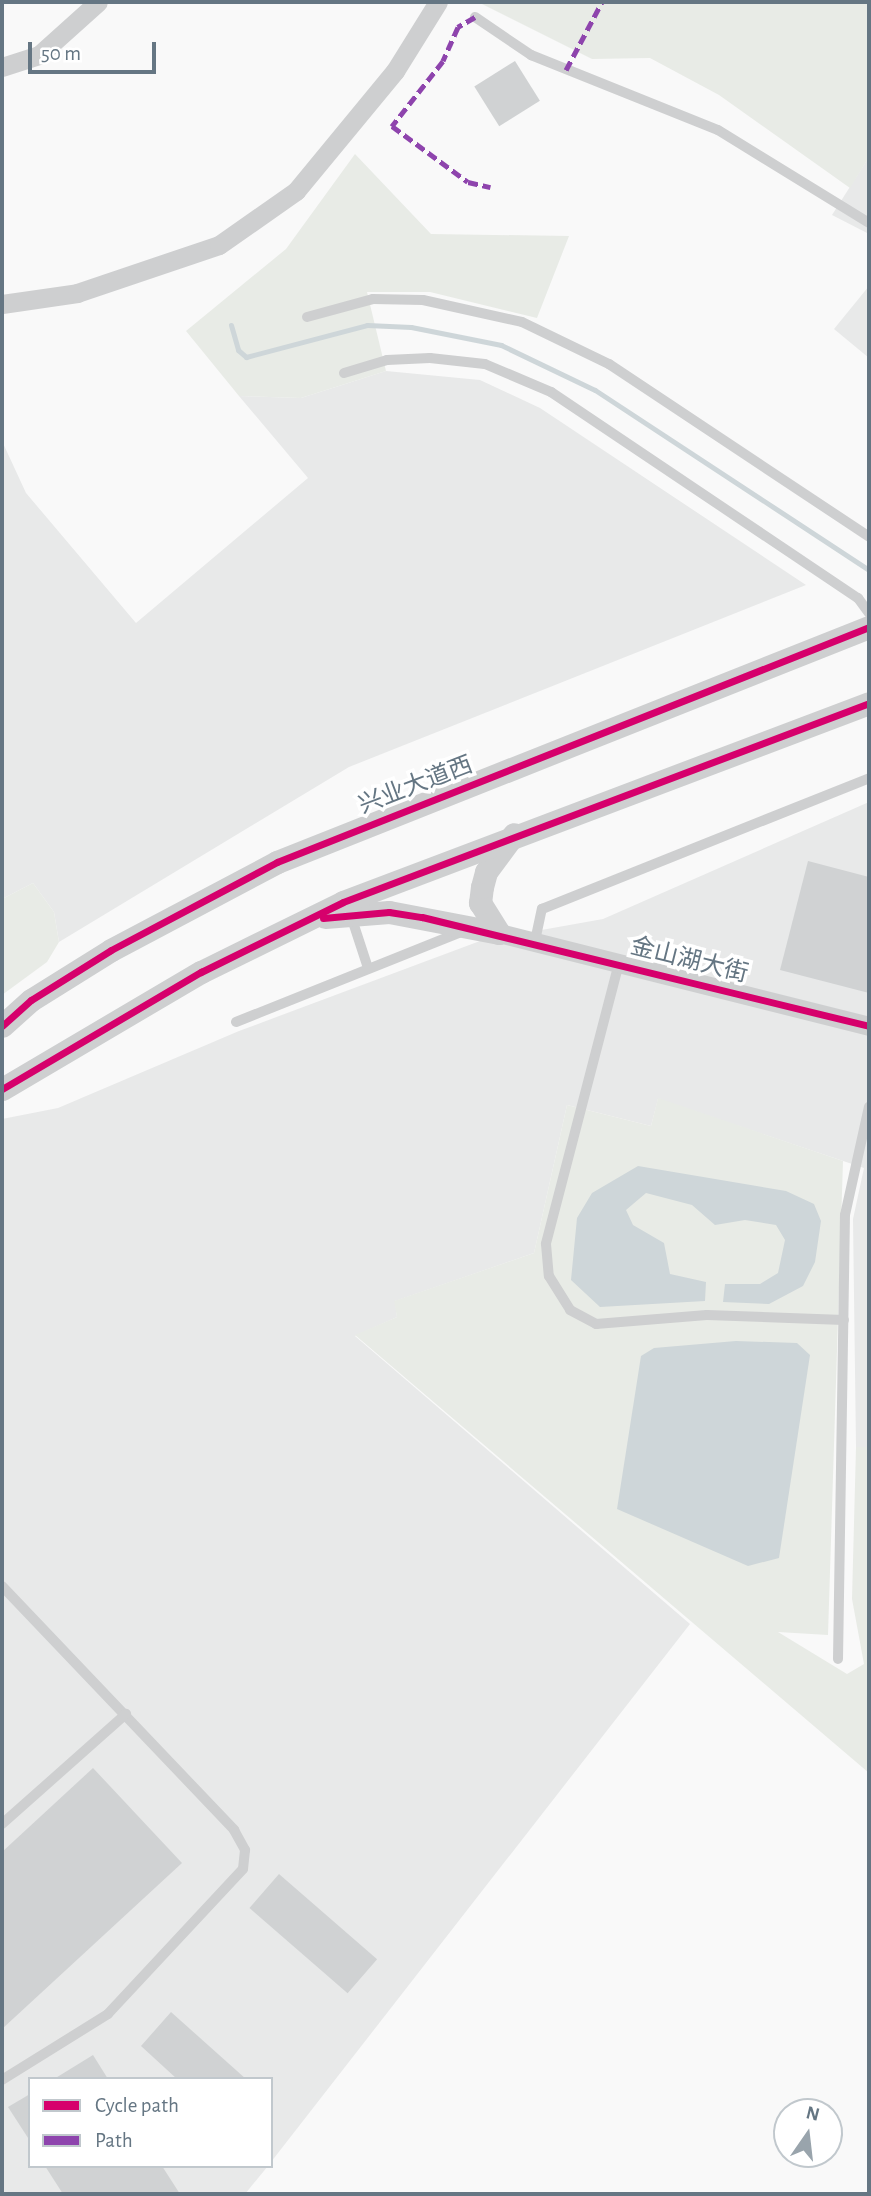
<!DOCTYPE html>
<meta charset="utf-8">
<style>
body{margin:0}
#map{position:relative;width:871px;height:2196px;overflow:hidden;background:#f9f9f9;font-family:"Alegreya Sans","Noto Sans SC",sans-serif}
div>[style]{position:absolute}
.built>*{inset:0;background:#e8e9e9}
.green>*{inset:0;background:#e8ebe6}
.water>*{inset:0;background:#ced6d9}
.stream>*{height:5px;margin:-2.5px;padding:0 2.5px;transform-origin:2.5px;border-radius:2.5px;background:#ced6d9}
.building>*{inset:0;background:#d0d2d3;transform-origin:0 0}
.service>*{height:10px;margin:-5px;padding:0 5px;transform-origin:5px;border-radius:5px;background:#cecfd0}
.minor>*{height:19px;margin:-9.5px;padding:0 9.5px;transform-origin:9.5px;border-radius:9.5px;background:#cecfd0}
.tertiary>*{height:23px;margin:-11.5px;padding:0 11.5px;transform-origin:11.5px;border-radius:11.5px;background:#cecfd0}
.quiet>*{height:5px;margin-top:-2.5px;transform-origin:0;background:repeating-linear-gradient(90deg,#8e44ad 0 10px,transparent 0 15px)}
.cycleway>*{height:7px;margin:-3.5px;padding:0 3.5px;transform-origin:3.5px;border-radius:3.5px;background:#d6006c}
span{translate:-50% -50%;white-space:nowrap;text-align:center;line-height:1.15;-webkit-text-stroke:7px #fff;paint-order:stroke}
.street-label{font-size:24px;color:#657683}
.frame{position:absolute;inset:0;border:4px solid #657683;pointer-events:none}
.legend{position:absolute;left:28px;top:2077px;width:245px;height:91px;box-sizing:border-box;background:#fff;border:2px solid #c1c8cd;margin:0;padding:9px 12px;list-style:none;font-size:21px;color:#657683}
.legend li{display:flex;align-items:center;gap:14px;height:35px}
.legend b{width:35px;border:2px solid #c1c8cd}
.north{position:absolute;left:773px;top:2098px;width:70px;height:70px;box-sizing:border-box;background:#fff;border:2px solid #c1c8cd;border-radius:50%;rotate:14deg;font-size:19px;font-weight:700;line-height:28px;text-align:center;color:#657683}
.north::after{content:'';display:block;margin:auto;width:24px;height:32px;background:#99a4ac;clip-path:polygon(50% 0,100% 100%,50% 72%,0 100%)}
.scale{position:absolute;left:28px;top:42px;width:128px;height:32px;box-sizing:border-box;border:4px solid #657683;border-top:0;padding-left:9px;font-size:21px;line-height:24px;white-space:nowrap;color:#657683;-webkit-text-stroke:5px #fff;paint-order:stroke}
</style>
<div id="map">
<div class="built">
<div style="clip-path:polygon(869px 157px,869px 234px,832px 215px)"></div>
<div style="clip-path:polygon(869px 286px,869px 358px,834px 329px)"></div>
<div style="clip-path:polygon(386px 371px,480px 380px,540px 408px,806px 585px,349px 767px,59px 942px,54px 912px,33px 883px,2px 899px,2px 441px,26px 493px,136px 623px,308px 478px,239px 396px,301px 398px)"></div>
<div style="clip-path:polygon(869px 802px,869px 1447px,856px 1447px,853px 1219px,864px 1168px,658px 1099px,651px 1126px,567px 1105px,534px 1253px,395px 1301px,397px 1317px,355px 1336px,690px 1624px,271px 2162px,271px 2079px,30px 2079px,30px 2166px,268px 2166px,245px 2194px,2px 2194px,2px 1119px,58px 1108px,239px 1031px,480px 941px,603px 919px)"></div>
</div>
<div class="green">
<div style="clip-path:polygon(478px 2px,869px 2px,869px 157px,850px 188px,719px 95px,650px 58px,592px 59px)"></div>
<div style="clip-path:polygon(355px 154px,431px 234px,569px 236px,537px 318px,430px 292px,367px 292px,386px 371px,301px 398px,239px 396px,186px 331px,286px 249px)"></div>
<div style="clip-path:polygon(33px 883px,54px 912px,59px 942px,47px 962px,2px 995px,2px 899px)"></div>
<div style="clip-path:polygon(658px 1098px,843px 1161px,828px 1635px,778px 1632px,847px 1674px,864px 1664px,852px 1599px,856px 1447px,869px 1447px,869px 1773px,355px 1335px,397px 1317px,394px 1301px,534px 1253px,567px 1105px,651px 1126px)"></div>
</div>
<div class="water">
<div style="clip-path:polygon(638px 1166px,786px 1191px,814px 1204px,821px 1221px,815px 1262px,803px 1286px,769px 1304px,723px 1302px,725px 1284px,760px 1284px,778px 1273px,785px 1240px,776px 1225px,745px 1220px,715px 1225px,692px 1205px,646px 1193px,626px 1210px,633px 1225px,664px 1243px,670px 1274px,706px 1282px,705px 1301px,600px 1307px,571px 1280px,577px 1218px,592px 1193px)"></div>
<div style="clip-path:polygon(736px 1341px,797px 1343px,810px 1355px,779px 1558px,748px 1566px,617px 1509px,641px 1356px,654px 1348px)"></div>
</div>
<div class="stream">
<div style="left:231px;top:325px;width:26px;rotate:74deg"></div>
<div style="left:238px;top:350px;width:11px;rotate:41deg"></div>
<div style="left:246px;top:357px;width:125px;rotate:-14.8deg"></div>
<div style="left:367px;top:325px;width:44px;rotate:2.6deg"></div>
<div style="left:411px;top:327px;width:92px;rotate:11.3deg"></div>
<div style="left:501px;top:345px;width:104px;rotate:25.6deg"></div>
<div style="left:595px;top:390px;width:328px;rotate:33.3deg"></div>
</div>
<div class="building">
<div style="left:515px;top:61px;width:47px;height:48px;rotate:58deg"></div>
<div style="clip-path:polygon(808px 861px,869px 877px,869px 993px,780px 970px)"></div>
<div style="clip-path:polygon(93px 1768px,182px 1863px,2px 2029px,2px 1852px)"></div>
<div style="left:279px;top:1874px;width:130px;height:45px;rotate:41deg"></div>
<div style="clip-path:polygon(171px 2012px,246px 2079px,177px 2079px,141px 2046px)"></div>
<div style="clip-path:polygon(93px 2055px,108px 2079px,54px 2079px)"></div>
<div style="clip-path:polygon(30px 2094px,30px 2141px,8px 2107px)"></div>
<div style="clip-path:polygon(45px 2166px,162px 2166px,180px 2194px,63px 2194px)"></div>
</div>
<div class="service">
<div style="left:475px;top:17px;width:68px;rotate:34.2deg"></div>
<div style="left:531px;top:55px;width:201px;rotate:21.9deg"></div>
<div style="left:718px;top:130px;width:177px;rotate:31.6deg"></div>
<div style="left:307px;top:317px;width:68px;rotate:-15.3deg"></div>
<div style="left:373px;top:299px;width:50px;rotate:1.1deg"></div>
<div style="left:423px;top:300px;width:101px;rotate:12.5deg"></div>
<div style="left:522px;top:322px;width:97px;rotate:25.8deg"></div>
<div style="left:609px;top:364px;width:312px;rotate:33.6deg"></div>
<div style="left:344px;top:373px;width:45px;rotate:-16.8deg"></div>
<div style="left:387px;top:360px;width:43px;rotate:-2.7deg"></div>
<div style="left:430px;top:358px;width:55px;rotate:6.2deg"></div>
<div style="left:485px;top:364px;width:72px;rotate:23deg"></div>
<div style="left:551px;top:392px;width:370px;rotate:33.9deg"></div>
<div style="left:858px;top:598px;width:19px;rotate:54deg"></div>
<div style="left:351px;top:916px;width:55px;rotate:71.9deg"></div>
<div style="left:535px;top:941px;width:33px;rotate:-78deg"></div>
<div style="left:542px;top:909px;width:352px;rotate:-21.8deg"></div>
<div style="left:619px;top:963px;width:290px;rotate:104.6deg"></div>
<div style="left:546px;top:1244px;width:32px;rotate:85deg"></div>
<div style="left:549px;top:1276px;width:40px;rotate:58deg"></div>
<div style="left:570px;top:1310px;width:30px;rotate:28deg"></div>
<div style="left:596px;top:1324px;width:111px;rotate:-4.6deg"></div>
<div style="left:707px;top:1315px;width:137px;rotate:2.1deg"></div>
<div style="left:236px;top:1022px;width:245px;rotate:-21.8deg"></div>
<div style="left:2px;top:1586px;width:337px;rotate:46.4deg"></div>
<div style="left:234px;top:1830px;width:23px;rotate:61deg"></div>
<div style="left:245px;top:1850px;width:19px;rotate:96deg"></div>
<div style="left:243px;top:1869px;width:198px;rotate:133deg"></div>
<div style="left:108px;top:2014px;width:125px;rotate:148.1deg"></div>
<div style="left:838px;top:1659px;width:444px;rotate:-89.1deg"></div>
<div style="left:845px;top:1215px;width:111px;rotate:-77.5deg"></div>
<div style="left:2px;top:1824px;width:166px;rotate:-41.6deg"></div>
</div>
<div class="minor">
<div style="left:2px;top:67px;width:39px;rotate:-18deg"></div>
<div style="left:39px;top:55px;width:79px;rotate:-41.9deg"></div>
<div style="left:2px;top:304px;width:76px;rotate:-8.3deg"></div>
<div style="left:77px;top:293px;width:150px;rotate:-18.7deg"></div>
<div style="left:219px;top:245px;width:94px;rotate:-35deg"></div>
<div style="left:296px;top:191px;width:156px;rotate:-50.5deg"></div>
<div style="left:395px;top:71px;width:81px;rotate:-58.1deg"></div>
<div style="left:499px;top:933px;width:382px;rotate:14.1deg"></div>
</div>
<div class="tertiary">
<div style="left:325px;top:917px;width:64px;rotate:-4.5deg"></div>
<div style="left:389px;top:912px;width:112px;rotate:10.8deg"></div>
<div style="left:499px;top:933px;width:36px;rotate:-122deg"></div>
<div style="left:480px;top:903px;width:16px;rotate:-83deg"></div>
<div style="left:482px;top:887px;width:16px;rotate:-75deg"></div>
<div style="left:486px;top:872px;width:47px;rotate:-53.6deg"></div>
<div style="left:2px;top:1026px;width:39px;rotate:-42deg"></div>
<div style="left:31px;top:1000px;width:94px;rotate:-32deg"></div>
<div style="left:111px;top:950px;width:188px;rotate:-27.9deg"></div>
<div style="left:277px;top:862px;width:637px;rotate:-21.65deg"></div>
<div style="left:2px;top:1089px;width:231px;rotate:-30.5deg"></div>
<div style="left:201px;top:972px;width:158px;rotate:-26.2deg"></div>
<div style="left:343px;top:902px;width:562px;rotate:-20.72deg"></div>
</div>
<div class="quiet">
<div style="left:475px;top:17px;width:20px;rotate:150deg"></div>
<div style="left:458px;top:27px;width:37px;rotate:114deg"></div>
<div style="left:443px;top:61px;width:83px;rotate:128.1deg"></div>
<div style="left:392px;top:126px;width:94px;rotate:36.4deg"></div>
<div style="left:468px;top:182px;width:23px;rotate:13deg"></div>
<div style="left:566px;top:70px;width:77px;rotate:-62.1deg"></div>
</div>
<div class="cycleway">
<div style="left:323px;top:918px;width:66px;rotate:-5.2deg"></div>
<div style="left:389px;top:912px;width:33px;rotate:9deg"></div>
<div style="left:422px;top:917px;width:460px;rotate:13.7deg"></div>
<div style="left:2px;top:1026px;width:39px;rotate:-42deg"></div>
<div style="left:31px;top:1000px;width:94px;rotate:-32deg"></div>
<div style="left:111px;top:950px;width:188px;rotate:-27.9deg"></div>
<div style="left:277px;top:862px;width:637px;rotate:-21.65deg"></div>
<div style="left:2px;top:1089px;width:231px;rotate:-30.5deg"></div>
<div style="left:201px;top:972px;width:158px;rotate:-26.2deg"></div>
<div style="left:343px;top:902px;width:562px;rotate:-20.72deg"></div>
</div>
<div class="street-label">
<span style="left:416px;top:786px;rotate:-21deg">兴业大道西</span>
<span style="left:689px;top:961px;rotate:14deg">金山湖大街</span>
</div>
<div class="frame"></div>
<ul class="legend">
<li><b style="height:9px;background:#d6006c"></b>Cycle path</li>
<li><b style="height:9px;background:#8e44ad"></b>Path</li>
</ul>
<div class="north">N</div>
<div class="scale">50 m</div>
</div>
